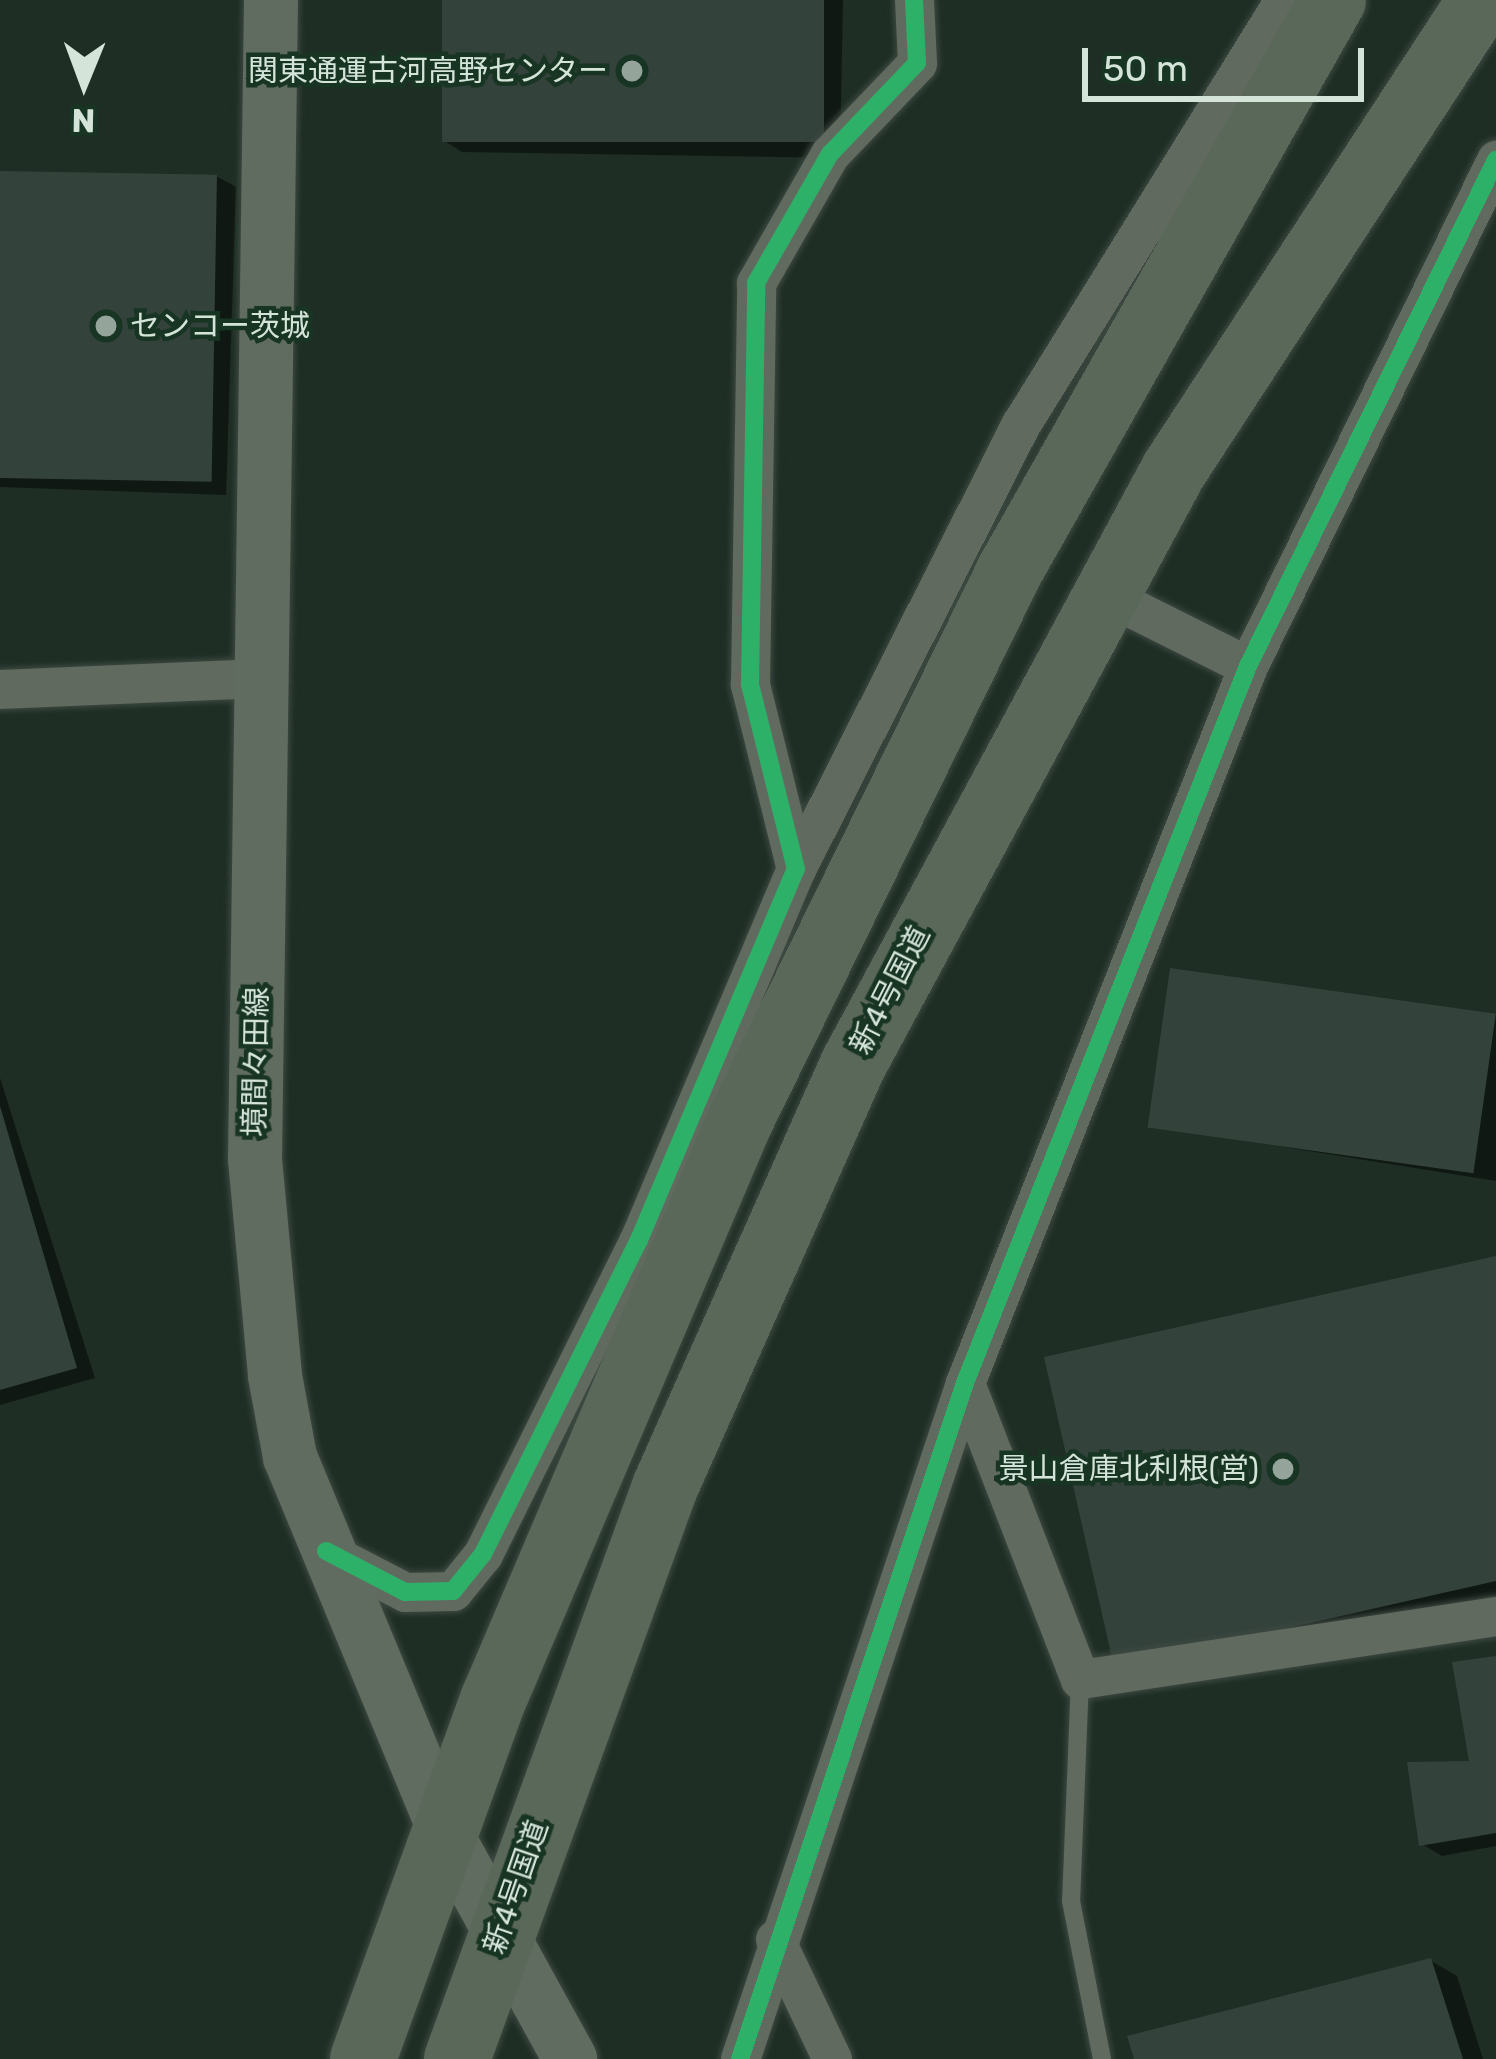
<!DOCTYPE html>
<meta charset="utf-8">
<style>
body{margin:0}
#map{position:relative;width:1496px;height:2059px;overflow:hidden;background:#1e2e24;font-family:Rubik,"Noto Sans JP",sans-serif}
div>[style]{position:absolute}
.shadow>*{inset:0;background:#0007}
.building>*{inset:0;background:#34423c;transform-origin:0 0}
.roads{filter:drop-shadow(0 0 3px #3d4942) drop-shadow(0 0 3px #3d4942)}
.lane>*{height:18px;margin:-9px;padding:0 9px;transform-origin:9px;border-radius:9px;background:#616a5f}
.street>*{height:39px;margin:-19.5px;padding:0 19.5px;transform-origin:19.5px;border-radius:19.5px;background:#616a5f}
.secondary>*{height:54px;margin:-27px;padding:0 27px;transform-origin:27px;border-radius:27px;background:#616c60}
.highway>*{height:66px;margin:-33px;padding:0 33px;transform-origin:33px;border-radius:33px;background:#5a6859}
.cycleway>*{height:18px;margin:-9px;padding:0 9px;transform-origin:9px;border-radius:9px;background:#2db169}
.dots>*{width:33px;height:33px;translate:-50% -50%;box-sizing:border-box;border:6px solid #183423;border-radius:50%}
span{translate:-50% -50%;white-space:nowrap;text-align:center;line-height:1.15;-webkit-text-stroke:9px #183423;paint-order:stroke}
.poi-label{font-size:30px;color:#d4e4d9}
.right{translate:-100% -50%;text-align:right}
.left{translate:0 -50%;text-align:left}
.street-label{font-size:30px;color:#d4e4d9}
.north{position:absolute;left:24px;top:24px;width:120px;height:120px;-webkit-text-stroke:9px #183423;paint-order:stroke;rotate:181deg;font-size:33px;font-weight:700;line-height:48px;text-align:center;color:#d4e4d9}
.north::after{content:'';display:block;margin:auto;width:42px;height:54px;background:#d4e4d9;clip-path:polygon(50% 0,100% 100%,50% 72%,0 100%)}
.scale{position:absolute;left:1082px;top:48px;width:282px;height:54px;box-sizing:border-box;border:6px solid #d4e4d9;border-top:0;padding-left:15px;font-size:36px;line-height:42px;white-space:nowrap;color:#d4e4d9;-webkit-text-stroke:9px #183423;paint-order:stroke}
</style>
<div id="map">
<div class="shadow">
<div style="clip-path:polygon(445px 0,843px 0,840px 158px,462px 152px,443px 140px)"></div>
<div style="clip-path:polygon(0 174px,216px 176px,236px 187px,226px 495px,0 487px)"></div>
<div style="clip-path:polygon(1496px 1015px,1496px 1181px,1152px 1126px)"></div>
<div style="clip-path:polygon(0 1078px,95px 1378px,0 1405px)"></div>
<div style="clip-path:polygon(1496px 1259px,1496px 1595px,1136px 1676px)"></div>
<div style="clip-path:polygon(1496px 1659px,1496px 1846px,1442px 1856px,1422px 1844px,1473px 1764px)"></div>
<div style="clip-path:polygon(1431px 1961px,1457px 1976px,1483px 2059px,1137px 2059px)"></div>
</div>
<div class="building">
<div style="left:442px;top:0;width:382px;height:142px"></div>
<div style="left:0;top:171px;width:217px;height:307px;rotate:1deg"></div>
<div style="left:1170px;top:968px;width:329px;height:161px;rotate:8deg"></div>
<div style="clip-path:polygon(0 1106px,77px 1368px,0 1390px)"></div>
<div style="clip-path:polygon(1496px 1256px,1496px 1581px,1114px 1667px,1044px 1357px)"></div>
<div style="clip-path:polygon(1496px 1656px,1496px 1833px,1419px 1846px,1407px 1762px,1469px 1761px,1452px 1662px)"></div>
<div style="clip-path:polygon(1431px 1958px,1463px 2059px,1134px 2059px,1127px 2036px)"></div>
</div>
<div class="roads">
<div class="lane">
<div style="left:1080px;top:1679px;width:222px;rotate:92.3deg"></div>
<div style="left:1071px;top:1901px;width:161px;rotate:78.9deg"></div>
</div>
<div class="street">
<div style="left:1102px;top:593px;width:163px;rotate:26.6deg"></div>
<div style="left:0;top:689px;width:259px;rotate:-2.4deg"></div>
<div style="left:796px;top:869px;width:499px;rotate:-63.2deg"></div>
<div style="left:1021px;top:424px;width:499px;rotate:-58.2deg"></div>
<div style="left:965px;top:1383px;width:318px;rotate:68.8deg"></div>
<div style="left:1080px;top:1679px;width:421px;rotate:-8.6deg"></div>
<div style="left:326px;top:1551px;width:89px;rotate:27.4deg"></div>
<div style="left:405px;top:1592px;width:48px;rotate:-1.2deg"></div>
<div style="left:453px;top:1591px;width:48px;rotate:-51deg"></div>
<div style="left:483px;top:1554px;width:351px;rotate:-63.6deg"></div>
<div style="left:639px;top:1240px;width:403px;rotate:-67.1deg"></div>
<div style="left:796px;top:869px;width:191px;rotate:-104deg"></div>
<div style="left:750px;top:684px;width:401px;rotate:-89.1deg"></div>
<div style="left:756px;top:283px;width:149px;rotate:-60.2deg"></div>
<div style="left:830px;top:154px;width:126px;rotate:-46.3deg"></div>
<div style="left:917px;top:63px;width:63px;rotate:-92.7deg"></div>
<div style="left:775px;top:1939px;width:133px;rotate:64.6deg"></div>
<div style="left:740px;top:2059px;width:712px;rotate:-71.59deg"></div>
<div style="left:965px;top:1383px;width:771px;rotate:-68.46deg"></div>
<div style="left:1248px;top:666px;width:564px;rotate:-63.89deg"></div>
</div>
<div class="secondary">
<div style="left:271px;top:0;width:1159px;rotate:90.79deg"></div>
<div style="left:255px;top:1159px;width:218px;rotate:84.7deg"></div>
<div style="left:275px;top:1376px;width:82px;rotate:79.5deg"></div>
<div style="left:290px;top:1457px;width:408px;rotate:67.5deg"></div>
<div style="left:446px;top:1834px;width:257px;rotate:61.1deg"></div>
</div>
<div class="highway">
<div style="left:363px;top:2059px;width:384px;rotate:-70.1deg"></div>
<div style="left:494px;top:1698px;width:625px;rotate:-66.92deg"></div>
<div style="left:739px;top:1123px;width:616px;rotate:-63.89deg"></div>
<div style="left:1010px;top:570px;width:655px;rotate:-60.46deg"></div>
<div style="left:457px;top:2059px;width:609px;rotate:-70.02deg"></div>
<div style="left:665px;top:1487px;width:464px;rotate:-66deg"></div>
<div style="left:854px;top:1063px;width:674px;rotate:-61.65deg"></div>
<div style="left:1174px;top:470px;width:561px;rotate:-56.85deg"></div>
</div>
</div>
<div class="cycleway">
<div style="left:326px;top:1551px;width:89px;rotate:27.4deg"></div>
<div style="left:405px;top:1592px;width:48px;rotate:-1.2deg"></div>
<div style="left:453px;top:1591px;width:48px;rotate:-51deg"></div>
<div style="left:483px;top:1554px;width:351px;rotate:-63.6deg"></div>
<div style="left:639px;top:1240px;width:403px;rotate:-67.1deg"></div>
<div style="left:796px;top:869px;width:191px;rotate:-104deg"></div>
<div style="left:750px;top:684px;width:401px;rotate:-89.1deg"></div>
<div style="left:756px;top:283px;width:149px;rotate:-60.2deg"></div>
<div style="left:830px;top:154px;width:126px;rotate:-46.3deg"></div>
<div style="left:917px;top:63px;width:63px;rotate:-92.7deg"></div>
<div style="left:740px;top:2059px;width:712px;rotate:-71.59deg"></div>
<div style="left:965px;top:1383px;width:771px;rotate:-68.46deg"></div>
<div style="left:1248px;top:666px;width:564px;rotate:-63.89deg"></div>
</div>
<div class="dots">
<div style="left:632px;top:71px;background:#94a49a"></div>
<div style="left:106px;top:326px;background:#94a49a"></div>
<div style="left:1283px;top:1469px;background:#94a49a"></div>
</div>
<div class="poi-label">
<span class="right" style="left:608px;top:71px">関東通運古河高野センター</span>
<span class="left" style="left:130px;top:326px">センコー茨城</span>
<span class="right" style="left:1259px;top:1469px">景山倉庫北利根(営)</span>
</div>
<div class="street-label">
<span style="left:890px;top:990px;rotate:-63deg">新4号国道</span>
<span style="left:256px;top:1062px;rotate:-89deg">境間々田線</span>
<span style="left:516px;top:1887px;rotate:-71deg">新4号国道</span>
</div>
<div class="north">N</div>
<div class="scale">50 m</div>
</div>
